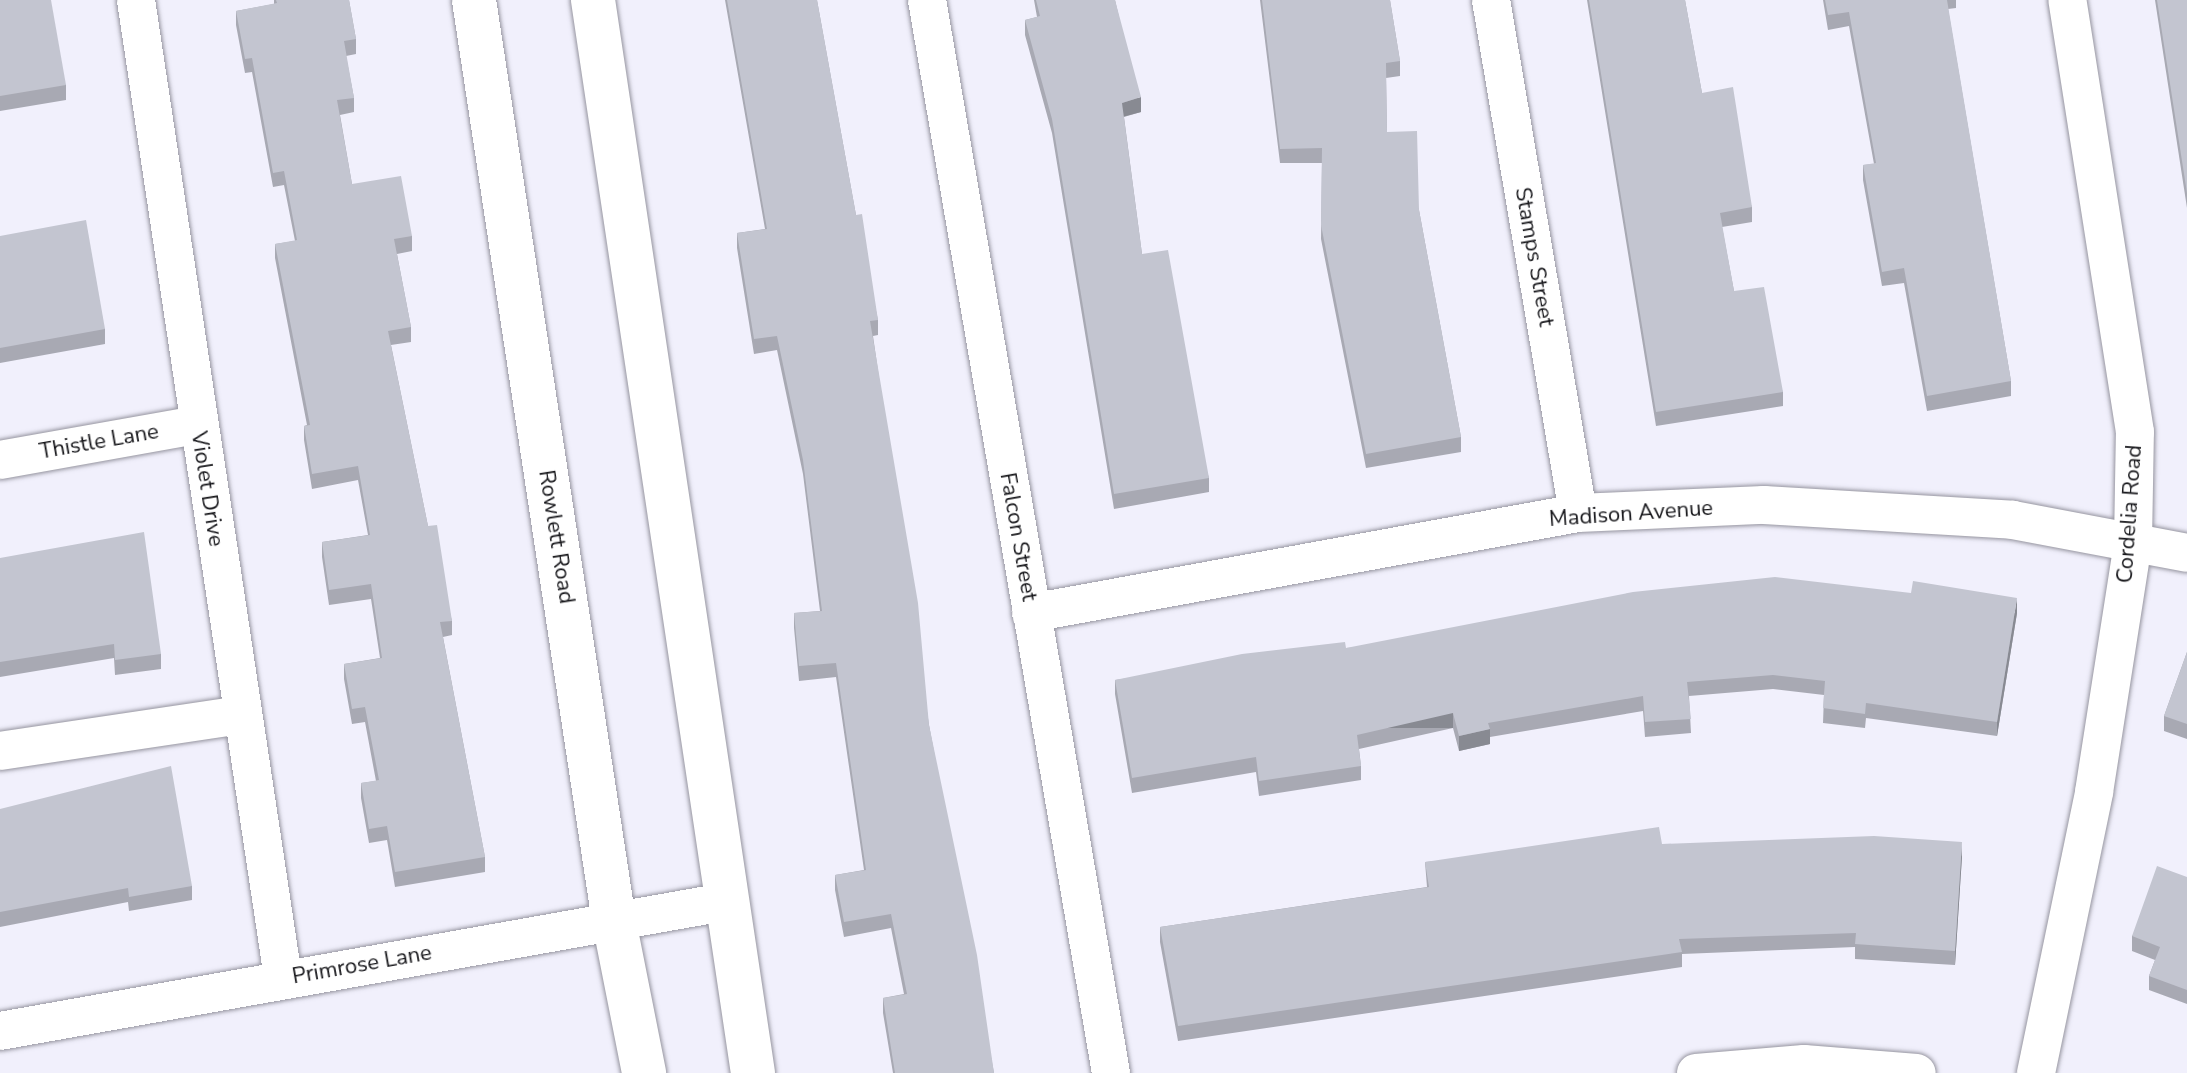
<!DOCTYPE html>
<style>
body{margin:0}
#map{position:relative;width:2187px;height:1073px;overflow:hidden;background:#f1f0fc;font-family:"Nunito Sans",sans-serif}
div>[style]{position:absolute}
.roads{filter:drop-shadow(0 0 2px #9695a0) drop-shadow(0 0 2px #9695a0)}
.street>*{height:38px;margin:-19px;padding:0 19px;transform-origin:19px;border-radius:19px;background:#fff}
.secondary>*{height:44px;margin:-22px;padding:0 22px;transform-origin:22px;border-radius:22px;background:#fff}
.wall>*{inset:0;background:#a8a9b3}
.shaded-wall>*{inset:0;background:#888a92;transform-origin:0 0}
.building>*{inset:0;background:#c3c5d0}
span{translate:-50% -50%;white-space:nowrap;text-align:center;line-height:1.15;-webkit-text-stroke:6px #fff;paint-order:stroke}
.street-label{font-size:22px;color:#17171b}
</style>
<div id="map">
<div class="roads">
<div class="street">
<div style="left:136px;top:0;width:989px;rotate:81.45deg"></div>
<div style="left:927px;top:0;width:1089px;rotate:80.27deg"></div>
<div style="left:1491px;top:0;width:520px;rotate:80.37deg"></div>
<div style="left:0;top:460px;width:200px;rotate:-10.1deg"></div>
<div style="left:1031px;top:613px;width:556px;rotate:-10.36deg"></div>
<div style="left:1578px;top:513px;width:186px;rotate:-2.5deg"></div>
<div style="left:1764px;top:505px;width:249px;rotate:3.4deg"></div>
<div style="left:2013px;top:520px;width:177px;rotate:10.7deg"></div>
<div style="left:0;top:751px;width:245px;rotate:-8.5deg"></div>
<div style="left:0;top:1031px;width:735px;rotate:-10.1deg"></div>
<div style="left:1696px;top:1073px;width:108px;rotate:-4.8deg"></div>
<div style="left:1804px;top:1064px;width:113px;rotate:4.6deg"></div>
<div style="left:2036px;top:1073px;width:287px;rotate:-78.3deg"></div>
<div style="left:2094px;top:792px;width:253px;rotate:-81.1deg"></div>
<div style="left:2133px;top:542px;width:110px;rotate:-89deg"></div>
<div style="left:2135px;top:432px;width:437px;rotate:-98.9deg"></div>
</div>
<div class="secondary">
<div style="left:474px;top:0;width:932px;rotate:81.36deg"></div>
<div style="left:614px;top:921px;width:155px;rotate:78.8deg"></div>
<div style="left:593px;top:0;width:1085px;rotate:81.52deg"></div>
</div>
</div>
<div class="wall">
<div style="clip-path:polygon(0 0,66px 85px,66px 100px,0 111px)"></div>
<div style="clip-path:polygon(274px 0,349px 0,356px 39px,356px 54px,346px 56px,354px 98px,354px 112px,340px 115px,352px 184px,412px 236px,412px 251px,397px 254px,411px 327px,411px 342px,391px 345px,428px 526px,452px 621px,452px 635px,443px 637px,485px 857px,485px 872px,395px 887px,387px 840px,369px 843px,361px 798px,361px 783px,376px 781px,365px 722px,352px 724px,344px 679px,344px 664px,380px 658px,371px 599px,329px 605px,322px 557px,322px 542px,368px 535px,358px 480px,312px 489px,304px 440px,304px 426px,307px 425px,275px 258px,275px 244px,295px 241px,284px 185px,273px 187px,252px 72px,245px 73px,236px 25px,236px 11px,274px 4px)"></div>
<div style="clip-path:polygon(725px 0,817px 0,856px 215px,878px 320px,878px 335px,873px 336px,929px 725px,994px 1073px,893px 1073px,883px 1013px,883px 998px,904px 994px,891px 928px,844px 937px,835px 890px,835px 875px,864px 870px,836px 677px,799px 681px,794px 628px,794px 613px,820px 611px,803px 474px,777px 350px,754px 354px,737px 248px,737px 233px,765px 229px)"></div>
<div style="clip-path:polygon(1034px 0,1115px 0,1141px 112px,1124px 117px,1142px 254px,1209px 478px,1209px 492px,1114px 509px,1052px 133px,1025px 35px,1025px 20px,1037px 17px)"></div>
<div style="clip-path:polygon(1260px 0,1390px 0,1400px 61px,1400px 76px,1386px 78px,1387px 132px,1419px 210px,1461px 437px,1461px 452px,1366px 468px,1321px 239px,1322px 163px,1280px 163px)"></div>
<div style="clip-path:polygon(1587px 0,1685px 0,1702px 93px,1752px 207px,1752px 222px,1722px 227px,1734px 291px,1783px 392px,1783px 406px,1656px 426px)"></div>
<div style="clip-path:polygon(1823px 0,1956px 0,1956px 8px,1948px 9px,2011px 381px,2011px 396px,1927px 411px,1904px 283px,1882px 286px,1863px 180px,1863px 165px,1874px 164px,1849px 26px,1828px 30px)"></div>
<div style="clip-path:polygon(2155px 0,2187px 0,2187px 208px)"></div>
<div style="clip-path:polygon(0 236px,105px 329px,105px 344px,0 363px)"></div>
<div style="clip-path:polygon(0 558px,161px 654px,161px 669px,115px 675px,114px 658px,0 677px)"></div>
<div style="clip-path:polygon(2017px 613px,1997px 736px,1866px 718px,1865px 728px,1823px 723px,1824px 695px,1773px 689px,1689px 696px,1691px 733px,1645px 737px,1643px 711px,1490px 737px,1490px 744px,1459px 751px,1453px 728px,1359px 749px,1361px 766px,1361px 780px,1259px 796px,1256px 772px,1132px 793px,1115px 694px,1115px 680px,1346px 648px)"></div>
<div style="clip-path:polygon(2187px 652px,2187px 739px,2164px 731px,2164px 716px)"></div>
<div style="clip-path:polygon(0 809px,192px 886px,192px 900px,129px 911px,128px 902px,0 927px)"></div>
<div style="clip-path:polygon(1662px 844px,1962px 856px,1955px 965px,1855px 959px,1855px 947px,1682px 954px,1682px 967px,1178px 1041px,1160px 942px,1160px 927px,1427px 887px,1425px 862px)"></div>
<div style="clip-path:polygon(2187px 877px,2187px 1004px,2149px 990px,2149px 976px,2155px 960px,2132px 951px,2132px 936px)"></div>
</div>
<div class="shaded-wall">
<div style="clip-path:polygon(1141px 97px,1141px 112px,1122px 117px,1122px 103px)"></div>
<div style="clip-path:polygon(2017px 598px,2017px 613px,1997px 736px,1997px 722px)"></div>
<div style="left:1453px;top:713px;width:15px;height:98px;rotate:90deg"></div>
<div style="clip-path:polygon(1490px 729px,1490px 744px,1459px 751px,1459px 736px)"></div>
<div style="clip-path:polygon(1962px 842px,1962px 856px,1955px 965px,1955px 951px)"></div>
</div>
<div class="building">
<div style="clip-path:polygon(0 0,51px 0,66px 85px,0 96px)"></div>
<div style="clip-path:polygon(276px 0,349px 0,356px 39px,344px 41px,354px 98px,337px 100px,352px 184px,401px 176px,412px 236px,394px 239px,411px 327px,388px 331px,428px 526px,437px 525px,452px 621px,440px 622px,485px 857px,395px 872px,387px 826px,369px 829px,361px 783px,379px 780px,365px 707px,352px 709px,344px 664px,382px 658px,371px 584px,329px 590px,322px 542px,370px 535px,358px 466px,312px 474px,304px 426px,310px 425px,275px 244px,297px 240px,284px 171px,273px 173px,252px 58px,245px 59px,236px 11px,277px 3px)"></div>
<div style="clip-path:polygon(727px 0,817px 0,856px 215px,862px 214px,878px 320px,870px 321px,918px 603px,929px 725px,977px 955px,994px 1073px,895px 1073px,883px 998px,907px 994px,891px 914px,844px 922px,835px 875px,866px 870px,836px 663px,799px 666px,794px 613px,822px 611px,803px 460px,777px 336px,754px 339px,737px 233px,767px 229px)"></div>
<div style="clip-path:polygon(1036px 0,1115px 0,1141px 97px,1122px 103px,1142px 254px,1168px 250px,1209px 478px,1114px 494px,1052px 119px,1025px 20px,1040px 16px)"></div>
<div style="clip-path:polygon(1262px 0,1390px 0,1400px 61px,1386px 63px,1387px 132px,1417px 131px,1419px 210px,1461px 437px,1366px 454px,1321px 225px,1322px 148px,1280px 149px)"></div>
<div style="clip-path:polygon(1589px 0,1685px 0,1702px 93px,1733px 87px,1752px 207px,1720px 213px,1734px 291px,1764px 287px,1783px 392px,1656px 412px)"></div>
<div style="clip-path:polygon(1825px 0,1947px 0,2011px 381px,1927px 396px,1904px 268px,1882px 272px,1863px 165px,1876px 163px,1849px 12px,1828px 15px)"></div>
<div style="clip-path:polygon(2157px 0,2187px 0,2187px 193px)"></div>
<div style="clip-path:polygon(86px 220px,105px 329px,0 348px,0 236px)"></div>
<div style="clip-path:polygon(144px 532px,161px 654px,115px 660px,114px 644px,0 662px,0 558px)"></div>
<div style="clip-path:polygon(1775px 577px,1911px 593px,1913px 581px,2017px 598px,1997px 722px,1866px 703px,1865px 714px,1823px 708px,1825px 681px,1773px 675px,1687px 682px,1691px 719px,1645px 722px,1643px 696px,1488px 723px,1490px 729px,1459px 736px,1453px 713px,1357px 735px,1361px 766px,1259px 781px,1256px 757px,1132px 778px,1115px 680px,1242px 654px,1345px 642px,1346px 648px,1633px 592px)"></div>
<div style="clip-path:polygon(2187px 652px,2187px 724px,2164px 716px)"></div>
<div style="clip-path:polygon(171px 766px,192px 886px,129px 897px,128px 888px,0 912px,0 809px)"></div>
<div style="clip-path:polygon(1659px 827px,1662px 844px,1874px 836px,1962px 842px,1955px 951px,1855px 944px,1856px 933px,1679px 939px,1682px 952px,1178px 1026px,1160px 927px,1429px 887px,1425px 862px)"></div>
<div style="clip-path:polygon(2157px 866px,2187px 877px,2187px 990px,2149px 976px,2160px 947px,2132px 936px)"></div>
</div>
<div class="street-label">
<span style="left:1534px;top:257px;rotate:80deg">Stamps Street</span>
<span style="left:99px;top:442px;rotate:-10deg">Thistle Lane</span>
<span style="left:207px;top:489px;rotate:81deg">Violet Drive</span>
<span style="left:1631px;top:514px;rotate:-4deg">Madison Avenue</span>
<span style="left:2130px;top:514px;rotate:-86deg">Cordelia Road</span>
<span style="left:556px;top:537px;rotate:81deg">Rowlett Road</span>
<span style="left:1018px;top:537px;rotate:80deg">Falcon Street</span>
<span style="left:362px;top:965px;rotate:-10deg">Primrose Lane</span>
</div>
</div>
